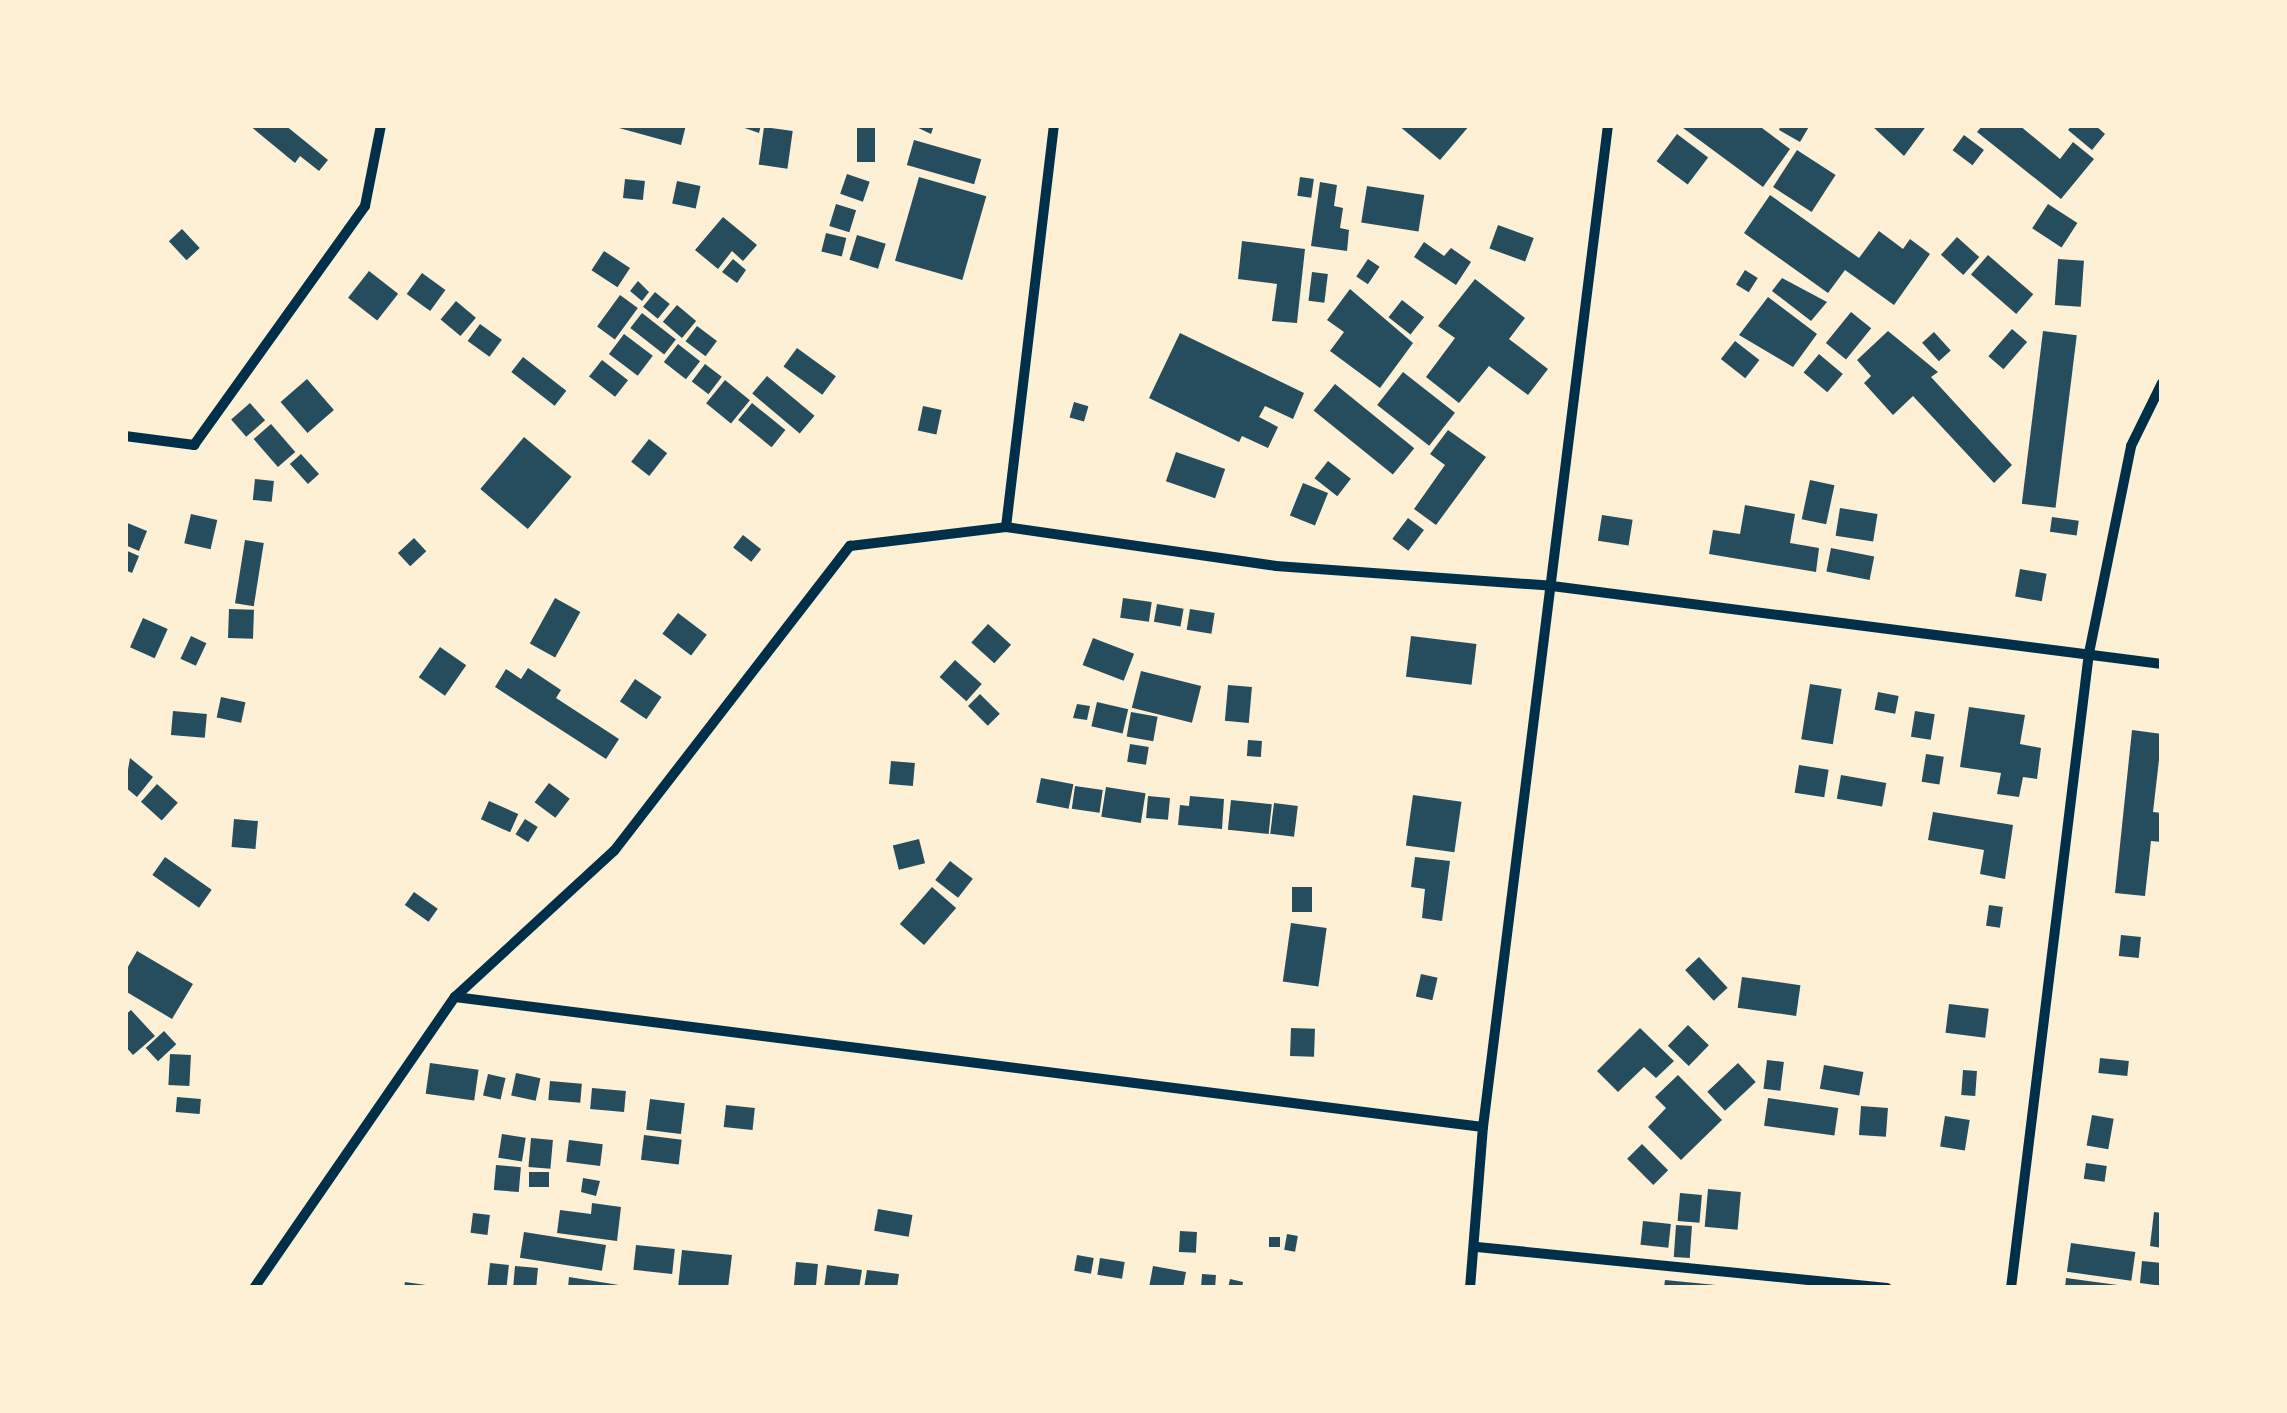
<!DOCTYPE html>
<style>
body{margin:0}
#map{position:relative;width:2287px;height:1413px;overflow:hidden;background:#fdf0d5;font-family:Montserrat,sans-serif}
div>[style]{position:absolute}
.building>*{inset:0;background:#264d5e;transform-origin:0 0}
.minor>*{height:10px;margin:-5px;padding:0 5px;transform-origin:5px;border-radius:5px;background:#003049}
span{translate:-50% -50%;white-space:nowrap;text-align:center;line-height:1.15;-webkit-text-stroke:10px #fdf0d5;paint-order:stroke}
.frame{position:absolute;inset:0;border:128px solid #fdf0d5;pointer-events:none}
</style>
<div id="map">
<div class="building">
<div style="clip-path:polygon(249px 125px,285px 125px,328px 160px,319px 171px,300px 156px,295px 163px)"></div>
<div style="clip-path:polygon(608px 125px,686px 125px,681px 145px)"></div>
<div style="clip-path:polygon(736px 125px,761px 125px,759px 133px)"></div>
<div style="left:857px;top:125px;width:18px;height:37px"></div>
<div style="clip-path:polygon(912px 125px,934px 125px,931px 134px)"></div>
<div style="clip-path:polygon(1398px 125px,1470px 125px,1440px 160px)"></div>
<div style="clip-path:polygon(1679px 125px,1758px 125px,1790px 149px,1763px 187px)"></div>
<div style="clip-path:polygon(1781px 125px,1810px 125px,1800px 142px,1779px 130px)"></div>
<div style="clip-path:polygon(1871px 125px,1927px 125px,1904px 156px)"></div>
<div style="clip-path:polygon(1983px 125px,2019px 125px,2060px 159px,2073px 142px,2094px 159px,2061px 199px,1977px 132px)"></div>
<div style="clip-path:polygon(2072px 125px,2095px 125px,2105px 134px,2092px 150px,2068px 130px)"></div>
<div style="left:764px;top:127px;width:29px;height:38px;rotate:8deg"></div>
<div style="left:1677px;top:134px;width:39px;height:34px;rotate:37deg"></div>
<div style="left:1964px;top:135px;width:25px;height:19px;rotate:37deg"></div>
<div style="left:914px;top:140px;width:70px;height:26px;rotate:16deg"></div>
<div style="left:1797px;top:150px;width:46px;height:44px;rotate:33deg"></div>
<div style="left:847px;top:174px;width:24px;height:21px;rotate:19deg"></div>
<div style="left:919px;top:177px;width:70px;height:87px;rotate:16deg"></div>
<div style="left:1300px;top:177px;width:14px;height:19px;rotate:8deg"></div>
<div style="left:625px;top:179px;width:20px;height:19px;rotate:6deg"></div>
<div style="left:677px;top:181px;width:24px;height:23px;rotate:12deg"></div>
<div style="clip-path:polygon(1320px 182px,1337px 185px,1334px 206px,1343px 208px,1340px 228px,1349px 230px,1347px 251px,1311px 246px)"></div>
<div style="left:1367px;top:186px;width:58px;height:37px;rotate:9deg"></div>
<div style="clip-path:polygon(1770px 195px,1859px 258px,1879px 231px,1903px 249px,1910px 239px,1930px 254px,1894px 305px,1845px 270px,1828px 293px,1744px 233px)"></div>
<div style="left:836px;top:204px;width:21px;height:23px;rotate:17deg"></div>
<div style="left:2048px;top:204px;width:35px;height:29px;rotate:33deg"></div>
<div style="clip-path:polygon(723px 217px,757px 245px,743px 261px,732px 251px,718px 269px,695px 250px)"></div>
<div style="left:1498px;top:225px;width:38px;height:25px;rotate:20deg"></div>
<div style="left:182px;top:229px;width:26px;height:18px;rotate:47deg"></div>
<div style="left:826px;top:233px;width:21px;height:19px;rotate:14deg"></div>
<div style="left:857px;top:235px;width:30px;height:26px;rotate:17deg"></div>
<div style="left:1957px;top:237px;width:30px;height:24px;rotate:42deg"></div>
<div style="clip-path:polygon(1242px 241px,1305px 249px,1297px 323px,1272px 321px,1277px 284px,1238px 279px)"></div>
<div style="clip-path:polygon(1424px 242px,1444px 256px,1451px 248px,1471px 262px,1456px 285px,1414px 257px)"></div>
<div style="left:604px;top:251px;width:31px;height:23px;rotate:33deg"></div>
<div style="left:1988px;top:255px;width:60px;height:26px;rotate:41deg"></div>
<div style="clip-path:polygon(733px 259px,746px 270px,737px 283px,722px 272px)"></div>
<div style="left:1368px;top:259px;width:14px;height:21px;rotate:34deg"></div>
<div style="left:2058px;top:259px;width:26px;height:46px;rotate:4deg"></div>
<div style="left:1745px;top:270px;width:15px;height:17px;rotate:32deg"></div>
<div style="left:369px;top:271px;width:37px;height:34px;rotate:38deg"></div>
<div style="left:1312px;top:272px;width:16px;height:29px;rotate:7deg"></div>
<div style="left:422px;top:273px;width:29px;height:26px;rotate:36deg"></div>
<div style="clip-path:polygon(1782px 278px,1827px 302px,1811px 321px,1772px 291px)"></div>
<div style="clip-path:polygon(1475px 279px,1525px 318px,1509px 339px,1548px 369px,1528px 395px,1489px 366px,1459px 403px,1426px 377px,1455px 338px,1438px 326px)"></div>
<div style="clip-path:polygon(638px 281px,649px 292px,642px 301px,630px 291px)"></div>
<div style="clip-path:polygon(1350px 289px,1413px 343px,1380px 388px,1330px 351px,1344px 332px,1327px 320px)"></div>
<div style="left:655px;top:292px;width:19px;height:19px;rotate:39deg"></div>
<div style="left:620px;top:295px;width:22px;height:39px;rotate:36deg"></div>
<div style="clip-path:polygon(1768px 297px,1817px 334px,1793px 367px,1739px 335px)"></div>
<div style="left:1402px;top:300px;width:28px;height:22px;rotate:38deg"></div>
<div style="left:456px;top:301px;width:26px;height:24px;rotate:40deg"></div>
<div style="left:677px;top:305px;width:25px;height:22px;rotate:40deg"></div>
<div style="left:1851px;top:312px;width:26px;height:40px;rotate:39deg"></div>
<div style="left:642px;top:313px;width:43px;height:19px;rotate:38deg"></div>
<div style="left:480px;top:324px;width:27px;height:21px;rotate:36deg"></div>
<div style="left:697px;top:326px;width:25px;height:19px;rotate:37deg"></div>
<div style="left:2012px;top:329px;width:20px;height:36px;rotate:41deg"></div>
<div style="clip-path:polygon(1888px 331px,1938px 372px,1931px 377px,2012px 465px,1994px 483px,1913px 396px,1893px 415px,1864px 383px,1871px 376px,1857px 360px)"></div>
<div style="left:2043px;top:331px;width:34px;height:174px;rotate:7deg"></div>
<div style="left:1934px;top:332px;width:25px;height:16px;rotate:48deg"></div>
<div style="clip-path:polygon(1180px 333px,1304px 393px,1293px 419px,1265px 406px,1259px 417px,1278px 427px,1268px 448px,1242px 436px,1239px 442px,1149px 398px)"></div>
<div style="left:624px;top:334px;width:36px;height:25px;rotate:37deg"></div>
<div style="left:1735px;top:341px;width:31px;height:23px;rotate:38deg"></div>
<div style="left:678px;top:344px;width:28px;height:23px;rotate:38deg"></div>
<div style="left:797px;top:348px;width:48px;height:23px;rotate:36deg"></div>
<div style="left:1819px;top:354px;width:31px;height:24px;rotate:40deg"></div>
<div style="left:523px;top:357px;width:55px;height:19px;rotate:38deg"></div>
<div style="left:602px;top:360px;width:33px;height:21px;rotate:38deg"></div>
<div style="left:705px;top:364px;width:21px;height:22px;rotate:37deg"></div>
<div style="left:1403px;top:372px;width:66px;height:42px;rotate:38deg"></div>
<div style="left:767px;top:376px;width:62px;height:23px;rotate:40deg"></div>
<div style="left:307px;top:379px;width:41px;height:35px;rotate:49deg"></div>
<div style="left:725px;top:380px;width:32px;height:30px;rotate:39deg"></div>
<div style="left:1335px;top:384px;width:102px;height:34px;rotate:39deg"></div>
<div style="left:1074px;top:402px;width:15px;height:16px;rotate:16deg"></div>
<div style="left:250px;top:403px;width:23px;height:25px;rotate:49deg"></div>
<div style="left:752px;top:403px;width:43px;height:22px;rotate:39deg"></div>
<div style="left:923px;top:406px;width:19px;height:25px;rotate:12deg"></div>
<div style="left:271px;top:424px;width:37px;height:23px;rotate:49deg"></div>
<div style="clip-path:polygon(1448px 430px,1486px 457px,1436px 525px,1414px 509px,1445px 465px,1430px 454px)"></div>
<div style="left:524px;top:437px;width:62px;height:68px;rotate:40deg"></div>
<div style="left:649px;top:439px;width:23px;height:29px;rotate:38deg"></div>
<div style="left:1176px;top:452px;width:52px;height:31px;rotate:19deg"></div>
<div style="left:301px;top:454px;width:27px;height:15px;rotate:48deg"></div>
<div style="left:1328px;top:461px;width:29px;height:22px;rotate:38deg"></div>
<div style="left:255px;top:479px;width:19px;height:21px;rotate:6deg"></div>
<div style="left:1810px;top:480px;width:25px;height:40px;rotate:12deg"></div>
<div style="left:1303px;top:483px;width:27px;height:35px;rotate:22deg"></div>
<div style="clip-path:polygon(1745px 505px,1795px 514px,1790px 543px,1819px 548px,1816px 572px,1709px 554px,1713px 530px,1740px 534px)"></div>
<div style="left:1840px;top:508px;width:38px;height:28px;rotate:9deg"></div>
<div style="left:191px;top:514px;width:27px;height:30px;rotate:13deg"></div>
<div style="left:1602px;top:515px;width:31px;height:26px;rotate:9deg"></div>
<div style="left:2052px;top:517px;width:27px;height:15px;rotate:8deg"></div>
<div style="left:1408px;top:518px;width:20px;height:26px;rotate:37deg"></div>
<div style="clip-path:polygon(125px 522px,147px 531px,139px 551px,125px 545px)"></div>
<div style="left:743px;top:535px;width:23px;height:16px;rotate:38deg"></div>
<div style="left:414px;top:538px;width:18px;height:22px;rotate:47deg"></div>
<div style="left:245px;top:540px;width:19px;height:64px;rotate:9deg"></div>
<div style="left:1831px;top:548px;width:44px;height:24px;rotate:11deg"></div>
<div style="clip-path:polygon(125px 550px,139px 556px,132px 573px,125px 570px)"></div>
<div style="left:2020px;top:569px;width:27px;height:28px;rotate:10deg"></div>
<div style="left:555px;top:598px;width:29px;height:52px;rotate:29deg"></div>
<div style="left:1123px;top:598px;width:29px;height:20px;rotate:8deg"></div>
<div style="left:1157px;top:604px;width:27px;height:18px;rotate:10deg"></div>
<div style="left:229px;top:609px;width:25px;height:29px;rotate:2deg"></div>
<div style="left:1190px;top:609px;width:25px;height:21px;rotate:9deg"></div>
<div style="left:678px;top:613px;width:36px;height:26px;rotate:37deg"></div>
<div style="left:143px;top:618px;width:27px;height:32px;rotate:24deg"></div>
<div style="left:988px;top:624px;width:31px;height:25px;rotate:42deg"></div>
<div style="left:191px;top:636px;width:17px;height:25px;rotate:25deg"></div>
<div style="left:1411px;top:636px;width:66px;height:41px;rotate:7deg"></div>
<div style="left:1093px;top:638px;width:44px;height:29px;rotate:21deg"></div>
<div style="left:440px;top:647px;width:32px;height:37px;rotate:35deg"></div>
<div style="left:955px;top:660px;width:36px;height:23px;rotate:42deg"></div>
<div style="clip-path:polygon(528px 668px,561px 690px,556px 698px,619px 739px,606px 759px,495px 687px,506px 669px,521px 679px)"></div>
<div style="left:1141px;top:671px;width:62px;height:38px;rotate:14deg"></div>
<div style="left:635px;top:679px;width:32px;height:27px;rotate:34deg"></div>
<div style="left:1810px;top:684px;width:32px;height:56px;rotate:9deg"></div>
<div style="left:1228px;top:685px;width:24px;height:36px;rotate:5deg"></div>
<div style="left:1878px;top:692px;width:21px;height:18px;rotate:11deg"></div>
<div style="left:980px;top:694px;width:28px;height:17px;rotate:45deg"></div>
<div style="left:221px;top:697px;width:25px;height:21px;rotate:12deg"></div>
<div style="left:1097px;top:702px;width:32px;height:25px;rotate:13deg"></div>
<div style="clip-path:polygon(1077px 704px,1090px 706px,1087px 720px,1073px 718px)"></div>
<div style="clip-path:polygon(1969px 707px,2025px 715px,2020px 744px,2041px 748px,2037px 779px,2023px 777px,2019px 797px,1997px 794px,2001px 773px,1960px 767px)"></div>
<div style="left:173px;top:711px;width:34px;height:24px;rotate:5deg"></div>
<div style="left:1915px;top:711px;width:20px;height:26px;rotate:9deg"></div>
<div style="left:1131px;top:712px;width:27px;height:25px;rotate:10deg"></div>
<div style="clip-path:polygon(2132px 730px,2162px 734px,2153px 812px,2162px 813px,2162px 842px,2151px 841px,2145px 896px,2115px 893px)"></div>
<div style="left:1248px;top:740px;width:14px;height:16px;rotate:4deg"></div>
<div style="left:1130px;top:744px;width:19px;height:18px;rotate:9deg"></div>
<div style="left:1926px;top:754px;width:18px;height:28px;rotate:9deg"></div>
<div style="clip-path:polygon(130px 758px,153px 777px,137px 797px,125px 787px)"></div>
<div style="left:891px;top:761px;width:24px;height:23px;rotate:5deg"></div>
<div style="left:1799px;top:765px;width:30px;height:28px;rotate:9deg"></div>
<div style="left:1841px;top:775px;width:46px;height:24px;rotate:10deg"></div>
<div style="left:1041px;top:778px;width:33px;height:25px;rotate:11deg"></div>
<div style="left:549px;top:783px;width:26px;height:24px;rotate:37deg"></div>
<div style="left:157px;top:784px;width:28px;height:24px;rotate:42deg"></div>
<div style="left:1075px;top:786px;width:28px;height:23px;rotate:8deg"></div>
<div style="left:1106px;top:787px;width:40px;height:30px;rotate:9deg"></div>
<div style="left:1413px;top:795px;width:49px;height:51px;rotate:8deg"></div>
<div style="left:1148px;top:796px;width:22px;height:22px;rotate:5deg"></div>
<div style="clip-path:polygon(1190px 796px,1224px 799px,1222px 829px,1178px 825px,1180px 805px,1189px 806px)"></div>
<div style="left:1231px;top:800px;width:41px;height:30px;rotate:6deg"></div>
<div style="left:489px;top:801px;width:32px;height:20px;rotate:24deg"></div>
<div style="left:1274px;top:803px;width:24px;height:31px;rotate:7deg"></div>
<div style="clip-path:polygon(1933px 812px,2013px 825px,2005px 879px,1980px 874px,1984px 850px,1928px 840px)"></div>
<div style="left:234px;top:819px;width:24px;height:28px;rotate:5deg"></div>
<div style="left:525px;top:819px;width:15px;height:18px;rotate:32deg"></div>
<div style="left:919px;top:839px;width:25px;height:27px;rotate:76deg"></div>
<div style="left:165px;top:857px;width:57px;height:22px;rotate:35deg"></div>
<div style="clip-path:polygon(1415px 857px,1450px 861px,1442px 921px,1422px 918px,1425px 889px,1411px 887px)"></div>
<div style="left:950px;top:861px;width:29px;height:24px;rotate:38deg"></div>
<div style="left:932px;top:887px;width:32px;height:49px;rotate:41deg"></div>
<div style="left:1292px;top:887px;width:20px;height:25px"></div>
<div style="left:414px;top:892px;width:29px;height:16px;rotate:35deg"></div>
<div style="left:1989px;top:905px;width:14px;height:21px;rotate:8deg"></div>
<div style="left:1291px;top:923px;width:36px;height:59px;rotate:8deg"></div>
<div style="left:2121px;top:935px;width:20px;height:21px;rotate:6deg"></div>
<div style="clip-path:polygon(137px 951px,193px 984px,172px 1019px,125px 991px,125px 972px)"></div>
<div style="left:1699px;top:957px;width:42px;height:19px;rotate:47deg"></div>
<div style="left:1421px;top:974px;width:17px;height:23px;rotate:13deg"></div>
<div style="left:1742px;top:977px;width:59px;height:31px;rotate:8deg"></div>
<div style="left:1949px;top:1004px;width:40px;height:29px;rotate:7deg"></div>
<div style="clip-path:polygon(131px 1010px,155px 1036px,133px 1055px,125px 1046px,125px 1015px)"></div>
<div style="left:1688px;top:1025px;width:29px;height:29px;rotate:44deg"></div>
<div style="left:1291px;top:1028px;width:24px;height:28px;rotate:2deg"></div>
<div style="clip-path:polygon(1640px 1028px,1674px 1061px,1656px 1078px,1644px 1067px,1618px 1092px,1597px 1071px)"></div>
<div style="left:164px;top:1031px;width:18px;height:25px;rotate:47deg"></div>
<div style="left:170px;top:1054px;width:21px;height:31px;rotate:3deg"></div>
<div style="left:2100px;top:1058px;width:29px;height:15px;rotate:6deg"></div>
<div style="left:1767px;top:1060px;width:17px;height:29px;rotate:7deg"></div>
<div style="left:430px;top:1063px;width:49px;height:31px;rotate:8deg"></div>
<div style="left:1738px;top:1063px;width:26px;height:42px;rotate:47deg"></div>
<div style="left:1824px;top:1065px;width:40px;height:24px;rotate:10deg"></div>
<div style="left:1963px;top:1070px;width:14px;height:25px;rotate:4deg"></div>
<div style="left:516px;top:1073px;width:25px;height:23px;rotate:12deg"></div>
<div style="left:488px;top:1074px;width:18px;height:22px;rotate:13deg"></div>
<div style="clip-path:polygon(1678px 1075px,1722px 1120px,1681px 1160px,1648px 1127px,1666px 1108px,1655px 1097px)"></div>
<div style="left:550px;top:1081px;width:32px;height:19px;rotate:5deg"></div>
<div style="left:592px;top:1088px;width:34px;height:21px;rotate:5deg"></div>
<div style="left:177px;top:1097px;width:24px;height:15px;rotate:5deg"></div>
<div style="left:1768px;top:1098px;width:71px;height:28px;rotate:8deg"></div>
<div style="left:650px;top:1099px;width:35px;height:31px;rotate:7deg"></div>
<div style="left:726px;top:1105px;width:29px;height:22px;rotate:6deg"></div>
<div style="left:1861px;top:1106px;width:27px;height:29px;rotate:4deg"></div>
<div style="left:2092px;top:1115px;width:22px;height:31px;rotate:10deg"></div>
<div style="left:1945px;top:1116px;width:25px;height:31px;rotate:9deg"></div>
<div style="left:502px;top:1134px;width:24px;height:24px;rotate:9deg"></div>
<div style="left:644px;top:1135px;width:38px;height:25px;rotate:7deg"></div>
<div style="left:531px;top:1138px;width:22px;height:29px;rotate:5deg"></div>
<div style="left:569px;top:1140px;width:34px;height:22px;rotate:7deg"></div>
<div style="left:1642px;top:1144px;width:37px;height:21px;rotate:45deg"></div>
<div style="left:2086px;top:1163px;width:21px;height:16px;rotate:8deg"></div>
<div style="left:496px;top:1165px;width:25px;height:25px;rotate:5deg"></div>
<div style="left:529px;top:1172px;width:20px;height:15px"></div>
<div style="clip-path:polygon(583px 1178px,600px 1181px,596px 1196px,581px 1192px)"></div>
<div style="left:1708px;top:1189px;width:33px;height:38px;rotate:5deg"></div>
<div style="left:1680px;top:1193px;width:22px;height:28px;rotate:5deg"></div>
<div style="clip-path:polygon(592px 1203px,621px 1207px,617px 1241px,557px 1233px,560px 1210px,591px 1214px)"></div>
<div style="left:878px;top:1209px;width:35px;height:22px;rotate:10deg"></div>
<div style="clip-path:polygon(2154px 1212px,2162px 1213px,2162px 1248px,2150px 1246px)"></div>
<div style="left:473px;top:1213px;width:17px;height:20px;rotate:7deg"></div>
<div style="left:1643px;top:1221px;width:28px;height:24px;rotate:6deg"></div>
<div style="left:1676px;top:1225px;width:16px;height:32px;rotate:4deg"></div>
<div style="left:1180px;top:1231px;width:17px;height:21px;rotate:3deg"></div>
<div style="left:524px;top:1232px;width:83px;height:26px;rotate:9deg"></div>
<div style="left:1287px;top:1234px;width:11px;height:16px;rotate:10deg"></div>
<div style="left:1269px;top:1237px;width:11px;height:10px"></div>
<div style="left:2071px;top:1243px;width:65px;height:29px;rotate:8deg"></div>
<div style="left:636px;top:1245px;width:39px;height:25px;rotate:6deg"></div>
<div style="clip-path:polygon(682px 1250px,732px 1255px,728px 1288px,678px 1288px)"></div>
<div style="left:1077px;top:1255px;width:17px;height:16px;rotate:10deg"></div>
<div style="left:1100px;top:1258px;width:25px;height:17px;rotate:9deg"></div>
<div style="clip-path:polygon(2142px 1261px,2162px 1263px,2162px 1286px,2140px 1283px)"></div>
<div style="left:796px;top:1262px;width:22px;height:26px;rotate:5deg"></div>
<div style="left:490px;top:1263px;width:19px;height:25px;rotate:6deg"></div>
<div style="clip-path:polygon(827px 1265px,862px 1270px,859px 1288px,824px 1288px)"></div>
<div style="left:515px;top:1266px;width:23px;height:22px;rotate:5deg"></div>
<div style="clip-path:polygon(1153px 1266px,1186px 1272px,1183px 1288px,1149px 1288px)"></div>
<div style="clip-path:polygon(867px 1270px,899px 1274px,897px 1288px,864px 1288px)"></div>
<div style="left:1202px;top:1274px;width:14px;height:14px;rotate:4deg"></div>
<div style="clip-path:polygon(569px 1277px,625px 1286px,625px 1288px,568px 1288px)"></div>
<div style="clip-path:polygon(2066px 1278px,2125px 1286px,2125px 1288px,2065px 1288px)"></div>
<div style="clip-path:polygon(1230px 1279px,1243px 1282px,1242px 1288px,1228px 1288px)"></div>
<div style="clip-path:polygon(1665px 1280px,1716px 1285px,1716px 1288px,1664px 1288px)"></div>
<div style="clip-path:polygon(405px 1282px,433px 1286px,433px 1288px,404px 1288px)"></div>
</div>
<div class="minor">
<div style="left:125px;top:436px;width:70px;rotate:7.4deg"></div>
<div style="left:194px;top:445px;width:294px;rotate:-54.4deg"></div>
<div style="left:365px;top:206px;width:83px;rotate:-78.8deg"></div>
<div style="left:1006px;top:527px;width:405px;rotate:-83.2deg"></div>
<div style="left:455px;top:997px;width:1036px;rotate:7.21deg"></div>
<div style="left:1477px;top:1247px;width:412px;rotate:5.7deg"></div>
<div style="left:254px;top:1288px;width:354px;rotate:-55.4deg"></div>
<div style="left:455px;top:997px;width:216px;rotate:-42.6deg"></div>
<div style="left:614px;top:851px;width:386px;rotate:-52.3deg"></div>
<div style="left:850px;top:546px;width:157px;rotate:-6.9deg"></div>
<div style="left:1006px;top:527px;width:273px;rotate:8.2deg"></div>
<div style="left:1276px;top:566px;width:277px;rotate:4.1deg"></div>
<div style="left:1552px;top:586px;width:615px;rotate:7.29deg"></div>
<div style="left:1470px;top:1288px;width:162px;rotate:-85.4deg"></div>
<div style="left:1483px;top:1127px;width:1010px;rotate:-82.89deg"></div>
<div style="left:2011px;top:1288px;width:640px;rotate:-83deg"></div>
<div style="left:2089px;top:653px;width:211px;rotate:-78.5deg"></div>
<div style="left:2131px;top:446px;width:70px;rotate:-63.8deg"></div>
</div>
<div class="frame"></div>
</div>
